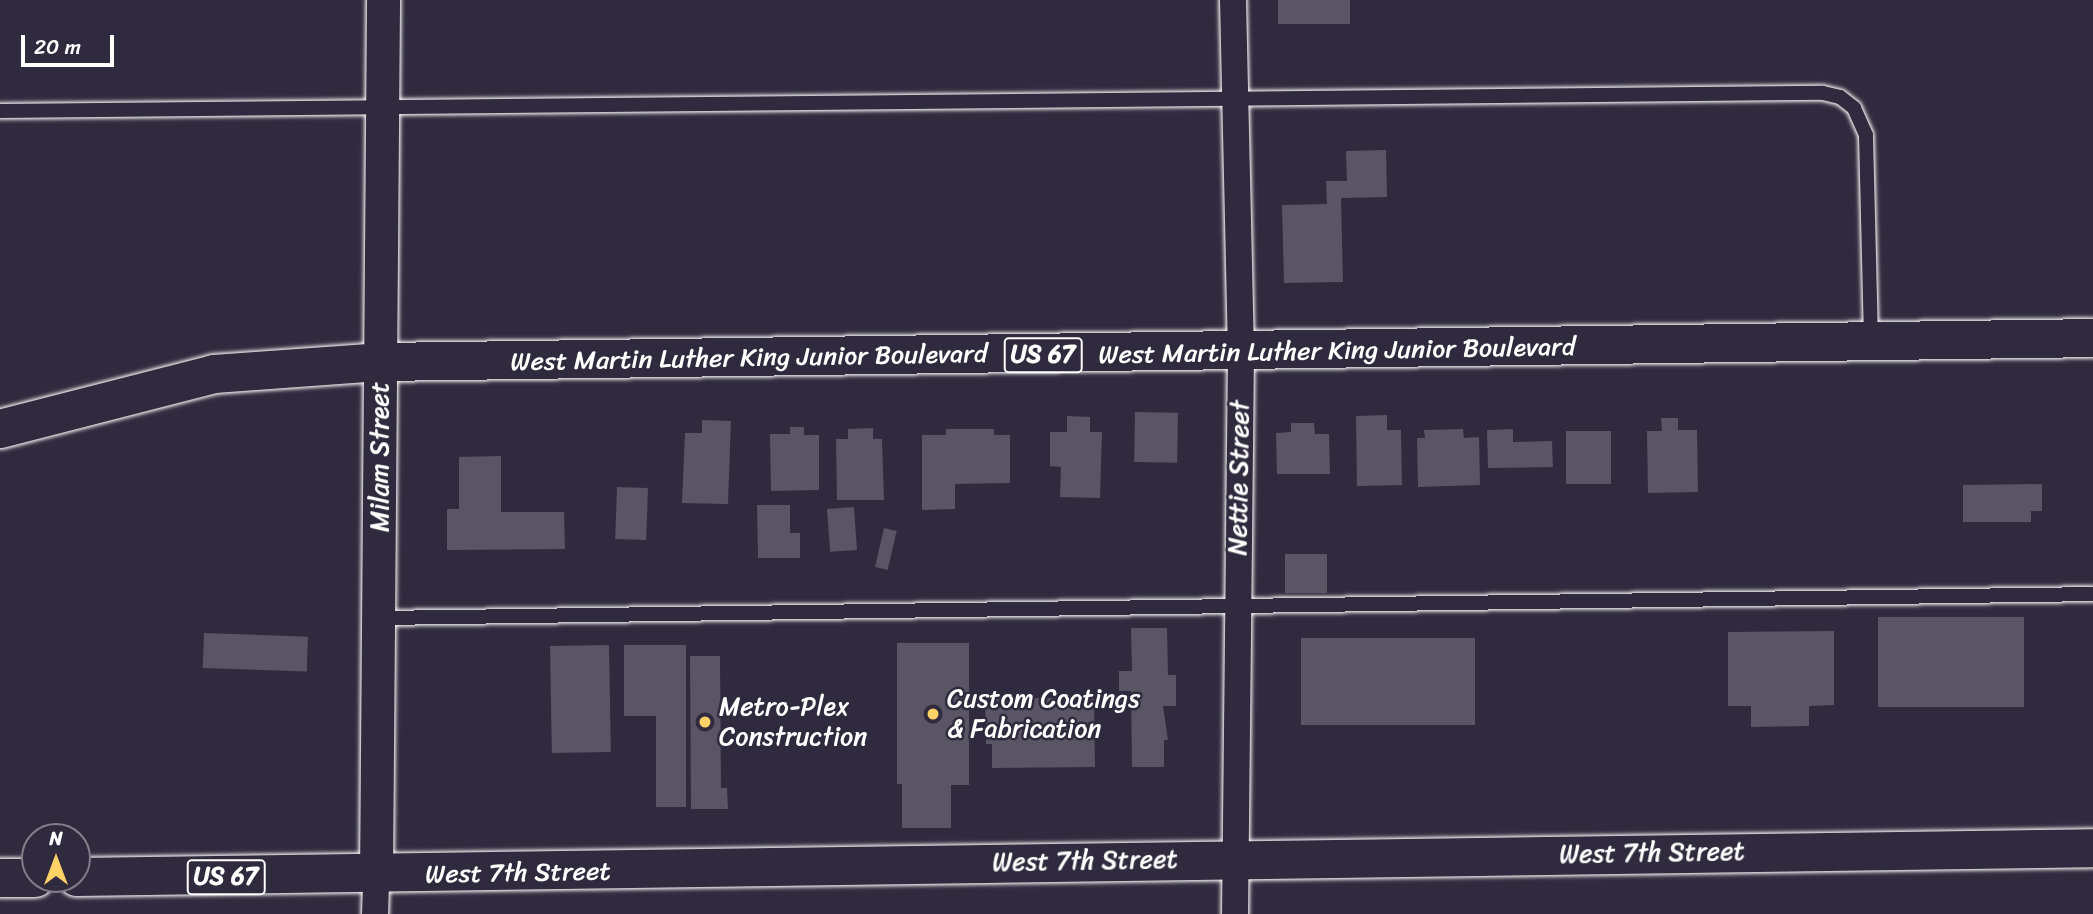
<!DOCTYPE html>
<style>
body{margin:0}
#map{position:relative;width:2093px;height:914px;overflow:hidden;background:#2f2a3d;font-family:Sriracha,sans-serif}
div>[style]{position:absolute}
.building>*{inset:0;background:#595564;transform-origin:0 0}
.roads{filter:drop-shadow(0 0 2px #fff) drop-shadow(0 0 2px #fff)}
.service>*{height:14px;margin:-7px;padding:0 7px;transform-origin:7px;border-radius:7px;background:#2f2a3d}
.minor>*{height:26px;margin:-13px;padding:0 13px;transform-origin:13px;border-radius:13px;background:#2f2a3d}
.tertiary>*{height:33px;margin:-16.5px;padding:0 16.5px;transform-origin:16.5px;border-radius:16.5px;background:#2f2a3d}
.primary>*{height:38px;margin:-19px;padding:0 19px;transform-origin:19px;border-radius:19px;background:#2f2a3d}
.dots>*{width:19px;height:19px;translate:-50% -50%;box-sizing:border-box;border:4px solid #2f2a3d;border-radius:50%}
span{translate:-50% -50%;white-space:nowrap;text-align:center;line-height:1.15;-webkit-text-stroke:5px #2f2a3d;paint-order:stroke}
.shield-label span{padding:2px 5px;background:#2f2a3d;border:2px solid;border-radius:5px;-webkit-text-stroke-width:0}
.shield-label{font-size:24px;color:#fff;font-weight:700}
.street-label{font-size:26px;color:#fff}
.poi-label{font-size:26px;color:#fff}
.left{translate:0 -50%;text-align:left}
.north{position:absolute;left:21px;top:823px;width:70px;height:70px;box-sizing:border-box;background:#2f2a3d;border:2px solid #827f8b;border-radius:50%;rotate:0deg;font-size:19px;font-weight:700;line-height:28px;text-align:center;color:#fff}
.north::after{content:'';display:block;margin:auto;width:24px;height:32px;background:#ffd166;clip-path:polygon(50% 0,100% 100%,50% 72%,0 100%)}
.scale{position:absolute;left:21px;top:35px;width:93px;height:32px;box-sizing:border-box;border:4px solid #fff;border-top:0;padding-left:9px;font-size:21px;line-height:24px;white-space:nowrap;color:#fff;-webkit-text-stroke:5px #2f2a3d;paint-order:stroke}
</style>
<div id="map">
<div class="building">
<div style="left:1278px;top:0;width:72px;height:24px"></div>
<div style="clip-path:polygon(1386px 150px,1387px 197px,1341px 198px,1343px 282px,1284px 283px,1282px 205px,1327px 204px,1326px 181px,1347px 181px,1346px 151px)"></div>
<div style="left:1135px;top:412px;width:43px;height:50px;rotate:1deg"></div>
<div style="clip-path:polygon(1387px 415px,1387px 430px,1401px 430px,1402px 485px,1357px 486px,1356px 416px)"></div>
<div style="clip-path:polygon(1067px 416px,1090px 417px,1090px 432px,1102px 432px,1100px 498px,1060px 497px,1061px 467px,1050px 466px,1050px 432px,1067px 432px)"></div>
<div style="clip-path:polygon(1661px 418px,1678px 418px,1678px 430px,1697px 430px,1698px 492px,1648px 493px,1647px 431px,1662px 431px)"></div>
<div style="clip-path:polygon(702px 420px,731px 421px,728px 504px,682px 503px,685px 433px,702px 433px)"></div>
<div style="clip-path:polygon(1291px 423px,1314px 423px,1315px 434px,1329px 434px,1330px 474px,1277px 474px,1276px 433px,1291px 432px)"></div>
<div style="clip-path:polygon(790px 427px,804px 427px,804px 435px,819px 435px,819px 490px,771px 491px,770px 434px,790px 434px)"></div>
<div style="clip-path:polygon(873px 428px,873px 439px,882px 439px,884px 500px,837px 500px,836px 439px,848px 439px,848px 429px)"></div>
<div style="clip-path:polygon(946px 429px,994px 429px,994px 435px,1010px 435px,1010px 483px,955px 484px,955px 509px,922px 510px,922px 435px,946px 435px)"></div>
<div style="clip-path:polygon(1463px 429px,1464px 438px,1479px 437px,1480px 485px,1418px 487px,1417px 438px,1425px 438px,1424px 430px)"></div>
<div style="clip-path:polygon(1513px 429px,1513px 442px,1552px 441px,1553px 467px,1488px 468px,1487px 430px)"></div>
<div style="left:1566px;top:431px;width:45px;height:53px"></div>
<div style="clip-path:polygon(501px 456px,501px 512px,564px 512px,565px 549px,447px 550px,447px 509px,459px 509px,459px 457px)"></div>
<div style="clip-path:polygon(2042px 484px,2042px 511px,2031px 511px,2031px 522px,1963px 522px,1963px 485px)"></div>
<div style="left:617px;top:487px;width:31px;height:52px;rotate:2deg"></div>
<div style="clip-path:polygon(757px 505px,790px 505px,790px 533px,800px 533px,800px 558px,758px 558px)"></div>
<div style="left:854px;top:507px;width:43px;height:27px;rotate:86deg"></div>
<div style="left:884px;top:528px;width:13px;height:40px;rotate:13deg"></div>
<div style="left:1285px;top:554px;width:42px;height:39px"></div>
<div style="left:2024px;top:617px;width:90px;height:146px;rotate:90deg"></div>
<div style="clip-path:polygon(1131px 628px,1167px 628px,1168px 675px,1176px 675px,1176px 706px,1163px 706px,1168px 740px,1164px 740px,1164px 767px,1132px 767px,1131px 691px,1119px 691px,1119px 671px,1132px 671px)"></div>
<div style="clip-path:polygon(1834px 631px,1834px 705px,1809px 706px,1809px 726px,1751px 727px,1751px 706px,1728px 706px,1728px 632px)"></div>
<div style="left:204px;top:633px;width:104px;height:35px;rotate:2deg"></div>
<div style="left:1301px;top:638px;width:174px;height:87px"></div>
<div style="clip-path:polygon(897px 643px,969px 643px,969px 785px,951px 785px,951px 828px,902px 828px,902px 784px,897px 784px)"></div>
<div style="left:609px;top:645px;width:107px;height:59px;rotate:89deg"></div>
<div style="clip-path:polygon(624px 645px,686px 645px,686px 807px,656px 807px,656px 716px,624px 716px)"></div>
<div style="clip-path:polygon(690px 656px,720px 656px,721px 788px,727px 788px,728px 809px,691px 809px)"></div>
<div style="clip-path:polygon(1035px 694px,1035px 698px,1094px 698px,1095px 767px,992px 768px,992px 744px,986px 744px,985px 695px)"></div>
</div>
<div class="roads">
<div class="service">
<div style="left:0;top:111px;width:1823px;rotate:-0.57deg"></div>
<div style="left:1823px;top:93px;width:17px;rotate:13deg"></div>
<div style="left:1840px;top:97px;width:18px;rotate:38deg"></div>
<div style="left:1854px;top:108px;width:30px;rotate:66deg"></div>
<div style="left:1866px;top:135px;width:206px;rotate:88.6deg"></div>
<div style="left:379px;top:618px;width:1714px;rotate:-0.8deg"></div>
</div>
<div class="minor">
<div style="left:1233px;top:0;width:353px;rotate:88.7deg"></div>
<div style="left:1241px;top:353px;width:561px;rotate:90.61deg"></div>
<div style="left:375px;top:914px;width:38px;rotate:-88deg"></div>
</div>
<div class="tertiary">
<div style="left:376px;top:876px;width:876px;rotate:-89.54deg"></div>
</div>
<div class="primary">
<div style="left:0;top:429px;width:221px;rotate:-14.4deg"></div>
<div style="left:214px;top:374px;width:166px;rotate:-4.1deg"></div>
<div style="left:380px;top:362px;width:1713px;rotate:-0.8deg"></div>
<div style="left:77px;top:877px;width:2016px;rotate:-0.82deg"></div>
<div style="left:0;top:878px;width:35px"></div>
</div>
</div>
<div class="dots">
<div style="left:933px;top:714px;background:#ffd166"></div>
<div style="left:705px;top:722px;background:#ffd166"></div>
</div>
<div class="shield-label">
<span style="left:1043px;top:355px">US 67</span>
<span style="left:226px;top:877px">US 67</span>
</div>
<div class="street-label">
<span style="left:1337px;top:351px;rotate:-1deg">West Martin Luther King Junior Boulevard</span>
<span style="left:749px;top:358px;rotate:-1deg">West Martin Luther King Junior Boulevard</span>
<span style="left:380px;top:457px;rotate:-90deg">Milam Street</span>
<span style="left:1239px;top:478px;rotate:-89deg">Nettie Street</span>
<span style="left:1652px;top:853px;rotate:-1deg">West 7th Street</span>
<span style="left:1085px;top:861px;rotate:-1deg">West 7th Street</span>
<span style="left:518px;top:873px;rotate:-1deg">West 7th Street</span>
</div>
<div class="poi-label">
<span class="left" style="left:947px;top:714px">Custom Coatings<br>&amp; Fabrication</span>
<span class="left" style="left:719px;top:722px">Metro-Plex<br>Construction</span>
</div>
<div class="north">N</div>
<div class="scale">20 m</div>
</div>
